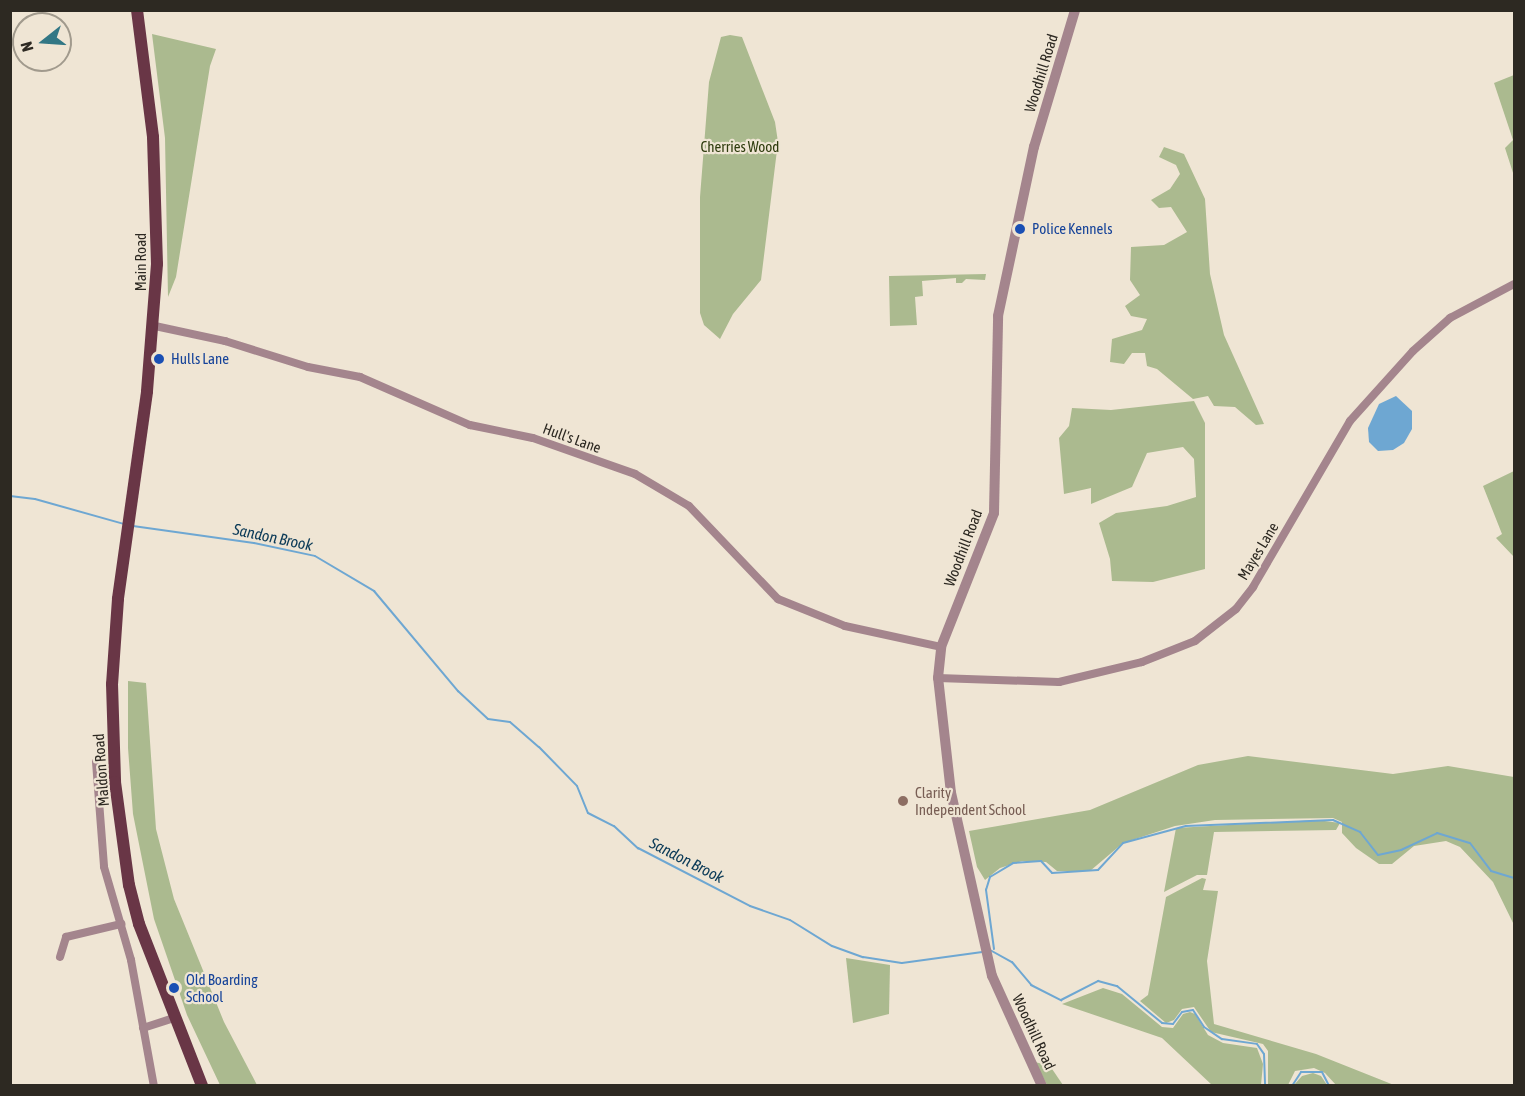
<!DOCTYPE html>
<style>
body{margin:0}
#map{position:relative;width:1525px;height:1096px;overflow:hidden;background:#efe5d4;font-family:"Asap Condensed",sans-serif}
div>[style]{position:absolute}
.green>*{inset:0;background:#abba8f}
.water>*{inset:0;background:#6ea7d2}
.stream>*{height:2px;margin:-1px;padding:0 1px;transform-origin:1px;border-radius:1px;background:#6ea7d2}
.minor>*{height:8px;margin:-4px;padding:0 4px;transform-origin:4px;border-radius:4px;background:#a4858d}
.tertiary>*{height:10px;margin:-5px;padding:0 5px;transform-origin:5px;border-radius:5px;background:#a4858d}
.primary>*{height:12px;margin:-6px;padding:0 6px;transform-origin:6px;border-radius:6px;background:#693646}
.dots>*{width:16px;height:16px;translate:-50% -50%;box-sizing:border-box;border:3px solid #efe5d4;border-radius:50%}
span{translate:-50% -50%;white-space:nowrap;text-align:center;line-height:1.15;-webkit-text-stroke:4.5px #efe5d4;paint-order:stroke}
.street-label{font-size:15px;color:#2d2922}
.park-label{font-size:15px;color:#303d0f}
.transit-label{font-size:15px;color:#164399}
.left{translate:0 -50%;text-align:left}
.education-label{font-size:15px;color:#785e54}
.water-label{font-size:16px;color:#0b3a57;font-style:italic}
.frame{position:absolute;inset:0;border:12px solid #2d2922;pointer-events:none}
.north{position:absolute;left:12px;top:12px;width:60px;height:60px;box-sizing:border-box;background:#efe5d4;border:2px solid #a19a8d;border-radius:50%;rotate:253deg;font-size:16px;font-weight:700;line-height:24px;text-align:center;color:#2d2922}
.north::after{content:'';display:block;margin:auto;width:21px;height:27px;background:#327785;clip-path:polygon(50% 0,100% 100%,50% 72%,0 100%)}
</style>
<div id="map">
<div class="green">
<div style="clip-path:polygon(152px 34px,216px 49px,210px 66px,176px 277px,168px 297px,165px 138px)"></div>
<div style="clip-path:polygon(730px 35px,742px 37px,775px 122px,778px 142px,761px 280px,733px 314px,720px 339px,704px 325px,700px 313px,700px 197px,709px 82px,721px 37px)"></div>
<div style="clip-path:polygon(1514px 75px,1514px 176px,1505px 148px,1513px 140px,1494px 83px)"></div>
<div style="clip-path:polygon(1164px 147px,1184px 154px,1205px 199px,1210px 274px,1224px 335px,1264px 424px,1256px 425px,1235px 407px,1214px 406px,1208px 396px,1193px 399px,1157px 369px,1147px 366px,1145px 353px,1132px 353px,1124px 364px,1110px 362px,1112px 339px,1142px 330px,1147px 319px,1131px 316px,1125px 306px,1140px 295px,1130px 280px,1131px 247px,1164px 245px,1187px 232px,1171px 207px,1159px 208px,1151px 200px,1170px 189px,1180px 174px,1176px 165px,1159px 157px)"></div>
<div style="clip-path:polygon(986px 274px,985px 280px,966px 279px,962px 283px,956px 283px,956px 278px,922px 281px,923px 296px,915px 297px,917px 325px,890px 326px,889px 276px)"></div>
<div style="clip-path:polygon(1194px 401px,1205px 423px,1205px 569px,1153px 582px,1112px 581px,1110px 559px,1099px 523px,1116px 513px,1167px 506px,1196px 497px,1194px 459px,1183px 447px,1147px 453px,1132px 487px,1091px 504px,1091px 488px,1064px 494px,1059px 438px,1069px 426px,1072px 408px,1111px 410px)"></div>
<div style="clip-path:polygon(1514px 471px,1514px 557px,1496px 538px,1502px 534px,1483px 486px)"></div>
<div style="clip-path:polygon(128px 681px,146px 683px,156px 829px,174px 899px,224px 1022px,257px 1085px,220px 1085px,187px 1015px,154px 919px,133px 814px,128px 748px)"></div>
<div style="clip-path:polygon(1248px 756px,1393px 774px,1448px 766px,1514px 777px,1514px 925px,1493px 882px,1460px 847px,1446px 841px,1414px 846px,1392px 864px,1379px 864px,1356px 848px,1342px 833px,1342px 822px,1333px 818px,1215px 820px,1175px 826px,1123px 843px,1090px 871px,1057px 871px,1046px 862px,1022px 861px,1000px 868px,985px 880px,977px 867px,969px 831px,1090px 810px,1198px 765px)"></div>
<div style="clip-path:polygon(1317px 820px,1340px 823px,1336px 830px,1214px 832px,1207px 875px,1197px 875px,1164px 892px,1176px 828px)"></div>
<div style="clip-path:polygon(1202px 878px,1206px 879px,1203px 890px,1218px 891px,1207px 961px,1214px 1024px,1316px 1054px,1394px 1085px,1336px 1085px,1325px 1073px,1314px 1068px,1295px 1071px,1288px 1085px,1268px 1085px,1268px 1051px,1263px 1044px,1211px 1032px,1194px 1007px,1182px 1009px,1174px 1020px,1166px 1023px,1140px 1001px,1148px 995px,1166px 897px)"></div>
<div style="clip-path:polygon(846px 958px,890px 965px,889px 1014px,853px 1023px)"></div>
<div style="clip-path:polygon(1103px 988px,1122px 994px,1162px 1027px,1173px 1028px,1183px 1014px,1190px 1012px,1195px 1014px,1208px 1035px,1223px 1043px,1257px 1048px,1263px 1064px,1261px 1085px,1212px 1085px,1162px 1038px,1062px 1004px)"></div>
<div style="clip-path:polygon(1035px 1062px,1050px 1066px,1063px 1085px,1047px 1085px)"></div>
<div style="clip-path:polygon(1313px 1073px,1321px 1076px,1327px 1085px,1294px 1085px,1302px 1076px)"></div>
</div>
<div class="water">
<div style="clip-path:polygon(1396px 396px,1412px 411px,1412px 429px,1404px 443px,1393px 450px,1378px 451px,1369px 442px,1368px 428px,1379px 404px)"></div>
</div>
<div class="stream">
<div style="left:10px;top:496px;width:25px;rotate:7deg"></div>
<div style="left:35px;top:499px;width:92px;rotate:15.7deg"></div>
<div style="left:133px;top:526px;width:122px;rotate:8deg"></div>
<div style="left:254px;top:543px;width:62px;rotate:12deg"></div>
<div style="left:315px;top:556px;width:69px;rotate:30.7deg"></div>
<div style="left:374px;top:591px;width:131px;rotate:50deg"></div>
<div style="left:458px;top:691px;width:41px;rotate:43deg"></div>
<div style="left:488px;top:719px;width:22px;rotate:8deg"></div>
<div style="left:510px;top:722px;width:38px;rotate:41deg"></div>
<div style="left:539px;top:747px;width:54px;rotate:45.7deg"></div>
<div style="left:577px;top:786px;width:29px;rotate:68deg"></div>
<div style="left:588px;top:813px;width:29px;rotate:27deg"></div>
<div style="left:614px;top:826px;width:33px;rotate:43deg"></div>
<div style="left:638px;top:848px;width:126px;rotate:27.4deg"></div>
<div style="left:750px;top:906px;width:42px;rotate:19.3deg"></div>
<div style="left:790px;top:920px;width:49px;rotate:31.8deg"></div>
<div style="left:832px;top:946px;width:33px;rotate:20deg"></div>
<div style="left:863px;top:957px;width:39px;rotate:9deg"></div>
<div style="left:902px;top:963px;width:81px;rotate:-7.8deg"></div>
<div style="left:994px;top:949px;width:60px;rotate:-97.7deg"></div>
<div style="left:986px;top:890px;width:14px;rotate:-73deg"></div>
<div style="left:990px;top:877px;width:27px;rotate:-31deg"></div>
<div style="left:1013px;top:863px;width:28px;rotate:-4deg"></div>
<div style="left:1041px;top:861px;width:16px;rotate:47deg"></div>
<div style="left:1052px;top:873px;width:46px;rotate:-3.7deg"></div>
<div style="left:1098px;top:870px;width:37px;rotate:-47deg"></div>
<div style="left:1123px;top:843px;width:65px;rotate:-15.1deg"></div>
<div style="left:1186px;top:826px;width:147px;rotate:-2.3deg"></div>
<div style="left:1333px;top:820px;width:30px;rotate:24deg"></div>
<div style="left:1360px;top:832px;width:29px;rotate:52deg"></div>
<div style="left:1378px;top:855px;width:24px;rotate:-12deg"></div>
<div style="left:1401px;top:850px;width:40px;rotate:-25deg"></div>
<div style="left:1437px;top:833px;width:34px;rotate:17deg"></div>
<div style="left:1470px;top:843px;width:35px;rotate:53deg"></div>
<div style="left:1491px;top:871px;width:24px;rotate:17deg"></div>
<div style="left:990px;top:950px;width:25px;rotate:29deg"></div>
<div style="left:1012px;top:962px;width:30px;rotate:50deg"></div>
<div style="left:1031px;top:985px;width:34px;rotate:27deg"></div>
<div style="left:1061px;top:1000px;width:42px;rotate:-27.2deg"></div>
<div style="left:1098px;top:981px;width:20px;rotate:15deg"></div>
<div style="left:1117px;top:986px;width:58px;rotate:39.4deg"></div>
<div style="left:1162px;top:1023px;width:11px;rotate:5deg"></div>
<div style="left:1173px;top:1024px;width:15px;rotate:-53deg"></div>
<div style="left:1182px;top:1012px;width:11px;rotate:-10deg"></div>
<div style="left:1193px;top:1010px;width:20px;rotate:57deg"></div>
<div style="left:1204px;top:1027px;width:22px;rotate:34deg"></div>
<div style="left:1222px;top:1039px;width:35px;rotate:8deg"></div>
<div style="left:1257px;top:1044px;width:12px;rotate:55deg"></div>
<div style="left:1264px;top:1054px;width:32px;rotate:88deg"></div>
<div style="left:1292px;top:1086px;width:17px;rotate:-57deg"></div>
<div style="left:1301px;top:1072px;width:21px"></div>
<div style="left:1322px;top:1072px;width:16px;rotate:63deg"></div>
</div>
<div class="minor">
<div style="left:155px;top:326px;width:72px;rotate:12.1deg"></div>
<div style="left:225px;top:341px;width:87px;rotate:17.4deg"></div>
<div style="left:308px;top:367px;width:53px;rotate:10.9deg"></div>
<div style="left:360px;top:377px;width:120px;rotate:23.6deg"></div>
<div style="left:470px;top:425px;width:64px;rotate:11.7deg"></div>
<div style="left:533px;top:438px;width:108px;rotate:19.4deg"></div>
<div style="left:635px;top:474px;width:63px;rotate:30.7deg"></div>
<div style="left:689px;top:506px;width:129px;rotate:46.3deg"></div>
<div style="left:778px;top:599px;width:72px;rotate:21.9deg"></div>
<div style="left:845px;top:626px;width:98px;rotate:12.3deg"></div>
<div style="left:938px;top:678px;width:121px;rotate:1.9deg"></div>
<div style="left:1059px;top:682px;width:85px;rotate:-13.5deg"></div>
<div style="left:1142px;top:662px;width:57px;rotate:-21.6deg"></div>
<div style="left:1195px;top:641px;width:52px;rotate:-38deg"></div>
<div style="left:1236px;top:609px;width:28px;rotate:-52deg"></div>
<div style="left:1253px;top:587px;width:192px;rotate:-59.7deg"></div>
<div style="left:1350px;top:421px;width:94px;rotate:-48deg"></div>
<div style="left:1413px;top:351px;width:50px;rotate:-41.7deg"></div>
<div style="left:1450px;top:318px;width:72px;rotate:-28deg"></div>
<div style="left:96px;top:762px;width:105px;rotate:85.6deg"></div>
<div style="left:104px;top:867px;width:97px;rotate:73.8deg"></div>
<div style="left:131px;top:960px;width:128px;rotate:79.7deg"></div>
<div style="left:60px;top:957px;width:21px;rotate:-73deg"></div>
<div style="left:66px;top:937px;width:57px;rotate:-13.3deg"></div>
<div style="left:143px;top:1028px;width:32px;rotate:-18deg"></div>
</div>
<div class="tertiary">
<div style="left:1042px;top:1086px;width:121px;rotate:-114.4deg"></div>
<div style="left:992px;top:976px;width:188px;rotate:-102.6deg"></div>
<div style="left:951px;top:793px;width:116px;rotate:-96.4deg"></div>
<div style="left:938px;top:678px;width:31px;rotate:-84deg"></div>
<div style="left:941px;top:647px;width:144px;rotate:-68.4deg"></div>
<div style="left:994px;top:513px;width:197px;rotate:-88.8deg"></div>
<div style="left:998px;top:316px;width:173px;rotate:-78deg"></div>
<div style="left:1034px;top:147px;width:143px;rotate:-73.3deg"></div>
</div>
<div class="primary">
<div style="left:137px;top:10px;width:128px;rotate:82.8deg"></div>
<div style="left:153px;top:137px;width:127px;rotate:88.2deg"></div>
<div style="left:157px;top:264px;width:128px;rotate:94.5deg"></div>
<div style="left:147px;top:392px;width:209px;rotate:98deg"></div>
<div style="left:118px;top:599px;width:85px;rotate:94deg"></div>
<div style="left:112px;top:684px;width:98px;rotate:88.2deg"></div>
<div style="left:115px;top:782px;width:104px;rotate:82.3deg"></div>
<div style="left:129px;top:885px;width:40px;rotate:75.6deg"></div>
<div style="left:139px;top:924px;width:174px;rotate:68.7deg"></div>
</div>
<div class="dots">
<div style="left:1020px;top:229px;background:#1a4fb4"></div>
<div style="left:159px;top:359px;background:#1a4fb4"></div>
<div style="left:903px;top:801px;background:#8d6e63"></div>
<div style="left:174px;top:988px;background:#1a4fb4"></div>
</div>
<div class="street-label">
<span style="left:1041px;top:73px;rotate:-73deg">Woodhill Road</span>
<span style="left:141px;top:262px;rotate:-90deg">Main Road</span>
<span style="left:572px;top:438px;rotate:20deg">Hull's Lane</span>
<span style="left:963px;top:548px;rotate:-69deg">Woodhill Road</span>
<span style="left:1258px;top:551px;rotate:-59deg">Mayes Lane</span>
<span style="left:101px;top:770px;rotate:-94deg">Maldon Road</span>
<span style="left:1034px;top:1032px;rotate:65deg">Woodhill Road</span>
</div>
<div class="park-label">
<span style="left:740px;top:147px">Cherries Wood</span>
</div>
<div class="transit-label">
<span class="left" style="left:1032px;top:229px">Police Kennels</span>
<span class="left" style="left:171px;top:359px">Hulls Lane</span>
<span class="left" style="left:186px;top:988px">Old Boarding<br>School</span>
</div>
<div class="education-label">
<span class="left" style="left:915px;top:801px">Clarity<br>Independent School</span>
</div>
<div class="water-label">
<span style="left:273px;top:537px;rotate:12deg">Sandon Brook</span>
<span style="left:687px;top:860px;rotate:27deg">Sandon Brook</span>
</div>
<div class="frame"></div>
<div class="north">N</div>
</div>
